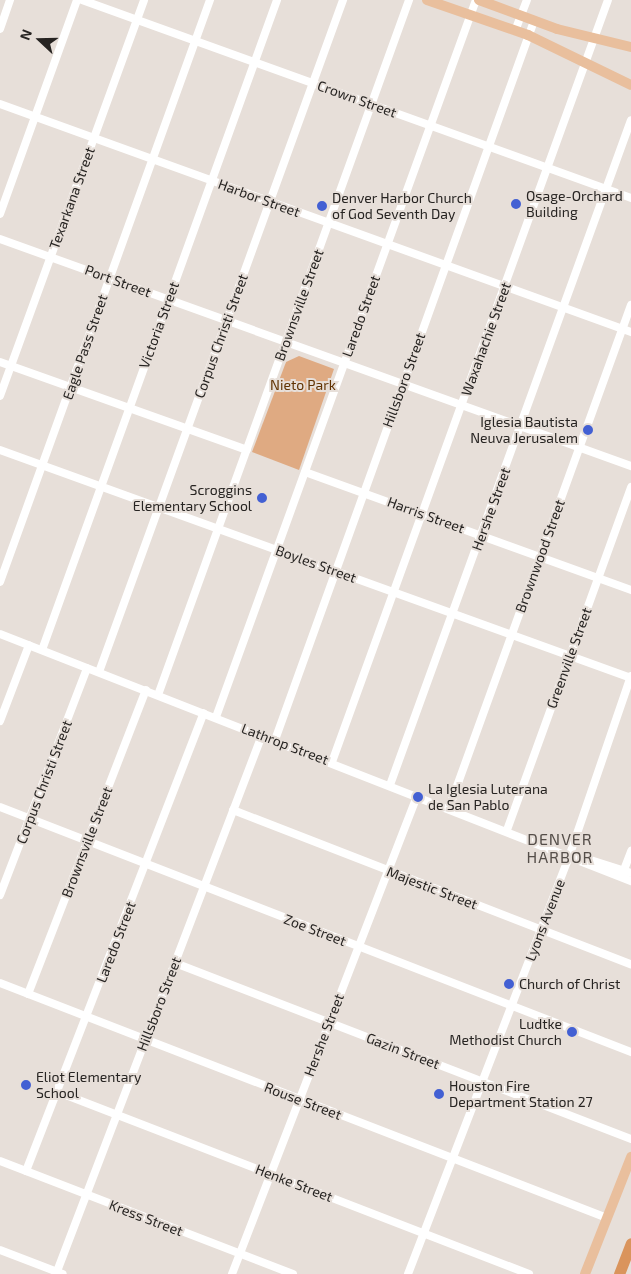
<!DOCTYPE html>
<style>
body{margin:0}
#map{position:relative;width:631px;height:1274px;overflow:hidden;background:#e7dfd9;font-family:"Exo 2",sans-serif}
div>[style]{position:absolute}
.green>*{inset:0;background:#dfaa82}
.minor>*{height:8px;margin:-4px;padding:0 4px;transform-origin:4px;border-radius:4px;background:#fff}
.major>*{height:10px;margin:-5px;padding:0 5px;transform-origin:5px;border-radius:5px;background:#e9bf9d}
.highway>*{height:11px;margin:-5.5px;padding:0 5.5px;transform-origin:5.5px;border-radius:5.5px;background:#da945c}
.dots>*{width:14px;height:14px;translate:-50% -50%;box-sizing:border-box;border:2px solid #e7dfd9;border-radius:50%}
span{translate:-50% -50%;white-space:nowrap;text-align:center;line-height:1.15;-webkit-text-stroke:4px #e7dfd9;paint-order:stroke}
.street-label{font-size:14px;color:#272422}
.poi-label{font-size:14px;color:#272422}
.left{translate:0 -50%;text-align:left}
.right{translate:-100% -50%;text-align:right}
.park-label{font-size:14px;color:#613303}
.quarter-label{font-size:16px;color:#554e49;letter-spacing:1px}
.north{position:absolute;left:15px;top:15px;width:50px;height:50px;-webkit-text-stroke:4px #e7dfd9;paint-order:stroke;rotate:291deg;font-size:14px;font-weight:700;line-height:20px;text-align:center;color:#272422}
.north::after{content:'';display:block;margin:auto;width:18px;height:22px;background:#272422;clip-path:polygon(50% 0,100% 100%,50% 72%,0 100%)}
</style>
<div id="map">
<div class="green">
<div style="clip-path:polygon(299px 356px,334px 369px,299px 470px,252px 452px,286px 362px)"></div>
</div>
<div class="minor">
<div style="left:82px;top:0;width:584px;rotate:19.83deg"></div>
<div style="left:0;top:29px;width:31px;rotate:-71deg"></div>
<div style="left:515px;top:31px;width:33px;rotate:-69deg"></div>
<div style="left:0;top:104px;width:671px;rotate:19.87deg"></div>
<div style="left:0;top:214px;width:227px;rotate:-70.2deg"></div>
<div style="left:0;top:239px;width:671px;rotate:19.79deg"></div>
<div style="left:0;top:362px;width:262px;rotate:19.6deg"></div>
<div style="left:0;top:396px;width:421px;rotate:-70deg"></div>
<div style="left:0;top:450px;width:671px;rotate:19.87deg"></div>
<div style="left:305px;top:472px;width:347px;rotate:19.9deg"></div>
<div style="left:0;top:582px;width:619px;rotate:-70.16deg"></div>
<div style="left:0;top:634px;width:678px;rotate:21.38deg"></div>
<div style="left:42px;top:650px;width:691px;rotate:-70.12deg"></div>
<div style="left:99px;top:672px;width:715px;rotate:-70.04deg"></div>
<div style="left:158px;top:695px;width:739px;rotate:-70.14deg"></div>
<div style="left:216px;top:717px;width:763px;rotate:-70.07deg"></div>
<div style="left:0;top:721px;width:81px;rotate:-69.1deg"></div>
<div style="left:275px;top:740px;width:764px;rotate:-70.19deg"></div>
<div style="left:332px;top:762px;width:810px;rotate:-70.09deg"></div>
<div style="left:390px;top:785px;width:707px;rotate:-70.08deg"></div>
<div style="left:0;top:807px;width:677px;rotate:21.22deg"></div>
<div style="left:449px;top:808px;width:535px;rotate:-70.11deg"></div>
<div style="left:233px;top:810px;width:427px;rotate:21.2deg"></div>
<div style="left:507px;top:830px;width:365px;rotate:-70.1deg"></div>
<div style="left:581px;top:857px;width:52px;rotate:17.7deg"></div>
<div style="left:622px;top:875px;width:26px;rotate:-69deg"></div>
<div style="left:0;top:895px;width:243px;rotate:-69deg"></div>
<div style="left:175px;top:963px;width:489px;rotate:21.1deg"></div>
<div style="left:0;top:983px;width:651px;rotate:21.16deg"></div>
<div style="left:28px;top:994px;width:326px;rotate:-68.8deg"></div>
<div style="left:58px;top:1092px;width:505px;rotate:21.13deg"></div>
<div style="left:0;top:1161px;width:314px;rotate:21.1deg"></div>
<div style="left:26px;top:1171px;width:491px;rotate:-68.8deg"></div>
<div style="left:0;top:1250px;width:67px;rotate:20.9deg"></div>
<div style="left:56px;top:1274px;width:577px;rotate:-69.08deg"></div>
<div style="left:232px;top:1274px;width:513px;rotate:-68.84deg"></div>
<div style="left:408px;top:1274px;width:450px;rotate:-68.9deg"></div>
<div style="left:570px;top:854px;width:188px;rotate:-71.1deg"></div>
</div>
<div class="major">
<div style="left:427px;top:0;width:107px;rotate:19.1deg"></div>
<div style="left:528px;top:35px;width:114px;rotate:25.9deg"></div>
<div style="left:479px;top:0;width:83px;rotate:20.4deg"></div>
<div style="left:557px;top:29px;width:76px;rotate:13.7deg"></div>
<div style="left:585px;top:1274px;width:126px;rotate:-68.5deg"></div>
</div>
<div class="highway">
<div style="left:619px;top:1274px;width:33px;rotate:-69deg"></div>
</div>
<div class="dots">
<div style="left:516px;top:204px;background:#4360d3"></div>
<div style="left:322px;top:206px;background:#4360d3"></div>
<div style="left:588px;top:430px;background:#4360d3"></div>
<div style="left:262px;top:498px;background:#4360d3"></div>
<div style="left:418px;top:797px;background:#4360d3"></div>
<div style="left:509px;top:984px;background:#4360d3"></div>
<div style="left:572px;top:1032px;background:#4360d3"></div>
<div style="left:26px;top:1085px;background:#4360d3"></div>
<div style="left:439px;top:1094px;background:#4360d3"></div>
</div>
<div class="street-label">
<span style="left:357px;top:99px;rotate:20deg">Crown Street</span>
<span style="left:72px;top:198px;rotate:-70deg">Texarkana Street</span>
<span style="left:259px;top:198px;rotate:20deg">Harbor Street</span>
<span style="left:118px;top:281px;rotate:20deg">Port Street</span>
<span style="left:299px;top:305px;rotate:-70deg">Brownsville Street</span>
<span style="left:361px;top:316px;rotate:-70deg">Laredo Street</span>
<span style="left:159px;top:325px;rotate:-70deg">Victoria Street</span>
<span style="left:221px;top:336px;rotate:-70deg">Corpus Christi Street</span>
<span style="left:486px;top:339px;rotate:-70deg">Waxahachie Street</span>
<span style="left:85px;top:347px;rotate:-71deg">Eagle Pass Street</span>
<span style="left:404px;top:380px;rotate:-70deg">Hillsboro Street</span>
<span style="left:491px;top:509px;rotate:-70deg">Hershe Street</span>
<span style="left:426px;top:515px;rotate:20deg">Harris Street</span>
<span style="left:540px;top:556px;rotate:-70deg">Brownwood Street</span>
<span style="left:316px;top:564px;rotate:20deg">Boyles Street</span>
<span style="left:569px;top:658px;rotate:-70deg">Greenville Street</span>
<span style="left:285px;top:744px;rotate:21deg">Lathrop Street</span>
<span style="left:44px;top:782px;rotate:-69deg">Corpus Christi Street</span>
<span style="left:87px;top:842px;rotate:-69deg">Brownsville Street</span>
<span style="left:432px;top:888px;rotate:21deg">Majestic Street</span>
<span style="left:545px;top:920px;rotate:-69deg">Lyons Avenue</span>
<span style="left:315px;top:930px;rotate:21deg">Zoe Street</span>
<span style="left:116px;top:942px;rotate:-69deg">Laredo Street</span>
<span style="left:159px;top:1004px;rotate:-69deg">Hillsboro Street</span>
<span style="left:324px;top:1035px;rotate:-69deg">Hershe Street</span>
<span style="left:403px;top:1051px;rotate:21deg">Gazin Street</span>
<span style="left:303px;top:1101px;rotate:21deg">Rouse Street</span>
<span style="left:294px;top:1183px;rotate:21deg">Henke Street</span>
<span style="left:146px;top:1218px;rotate:21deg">Kress Street</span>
</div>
<div class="poi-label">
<span class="left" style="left:526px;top:204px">Osage-Orchard<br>Building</span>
<span class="left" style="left:332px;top:206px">Denver Harbor Church<br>of God Seventh Day</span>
<span class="right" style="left:578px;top:430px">Iglesia Bautista<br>Neuva Jerusalem</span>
<span class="right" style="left:252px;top:498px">Scroggins<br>Elementary School</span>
<span class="left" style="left:428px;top:797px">La Iglesia Luterana<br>de San Pablo</span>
<span class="left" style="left:519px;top:984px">Church of Christ</span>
<span class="right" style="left:562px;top:1032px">Ludtke<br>Methodist Church</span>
<span class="left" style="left:36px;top:1085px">Eliot Elementary<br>School</span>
<span class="left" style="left:449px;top:1094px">Houston Fire<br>Department Station 27</span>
</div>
<div class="park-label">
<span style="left:303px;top:385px">Nieto Park</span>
</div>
<div class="quarter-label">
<span style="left:560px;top:848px">DENVER<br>HARBOR</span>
</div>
<div class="north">N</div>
</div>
